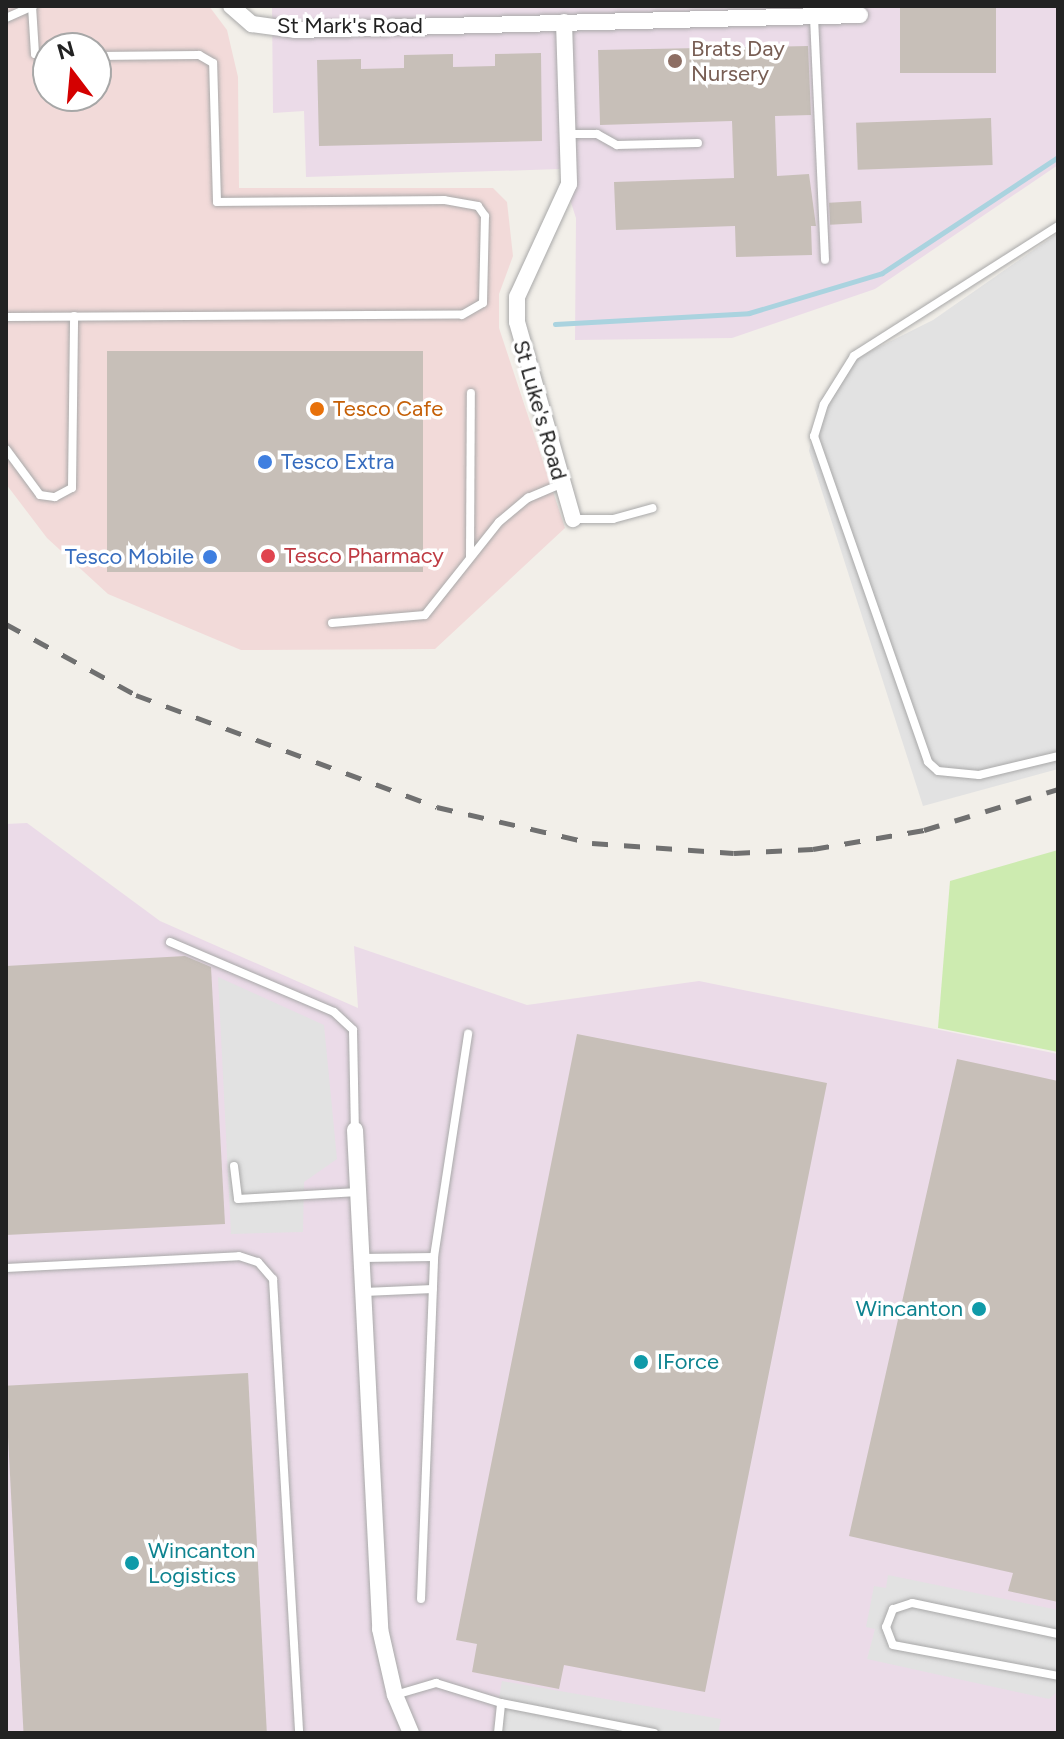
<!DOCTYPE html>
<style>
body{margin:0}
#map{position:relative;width:1064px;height:1739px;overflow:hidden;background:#f2efe9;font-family:Figtree,sans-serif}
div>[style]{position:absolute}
.commercial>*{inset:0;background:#f2dad9}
.industrial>*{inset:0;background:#ebdbe8}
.grass>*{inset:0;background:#cdebb0}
.parking>*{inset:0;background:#e2e2e2}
.stream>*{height:5px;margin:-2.5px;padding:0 2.5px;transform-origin:2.5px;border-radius:2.5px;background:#aad3df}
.building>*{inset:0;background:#c7bfb8;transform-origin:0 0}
.roads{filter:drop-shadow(0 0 2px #a9a9a9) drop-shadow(0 0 2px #a9a9a9)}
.service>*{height:8px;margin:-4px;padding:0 4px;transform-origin:4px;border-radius:4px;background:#fff}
.minor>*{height:16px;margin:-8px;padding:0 8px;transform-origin:8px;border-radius:8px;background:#fff}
.rail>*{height:5px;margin-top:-2.5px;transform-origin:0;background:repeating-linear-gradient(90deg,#707070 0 16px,transparent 0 32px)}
.dots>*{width:22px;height:22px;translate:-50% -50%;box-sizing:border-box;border:4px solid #fff;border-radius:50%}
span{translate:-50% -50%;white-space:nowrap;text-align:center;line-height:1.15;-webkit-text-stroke:7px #fff;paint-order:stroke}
.street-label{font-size:22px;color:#222}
.education-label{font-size:22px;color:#785e54}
.left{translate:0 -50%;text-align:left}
.food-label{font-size:22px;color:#c56008}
.shop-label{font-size:22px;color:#366cbe}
.right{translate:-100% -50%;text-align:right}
.health-label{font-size:22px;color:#be3a42}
.culture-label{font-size:22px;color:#0d838f}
.frame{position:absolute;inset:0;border:8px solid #222;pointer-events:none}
.north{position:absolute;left:32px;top:32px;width:80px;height:80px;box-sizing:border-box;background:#fff;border:2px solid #a7a7a7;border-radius:50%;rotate:344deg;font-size:22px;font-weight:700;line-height:32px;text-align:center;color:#222}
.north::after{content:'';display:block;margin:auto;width:28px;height:36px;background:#d40000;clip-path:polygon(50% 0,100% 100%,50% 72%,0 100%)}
</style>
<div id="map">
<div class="commercial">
<div style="clip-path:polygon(evenodd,6px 6px,209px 6px,227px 30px,238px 77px,239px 188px,493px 188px,507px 202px,513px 256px,499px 294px,499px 328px,565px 528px,435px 649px,241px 650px,108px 594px,47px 538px,6px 484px,6px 6px,48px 48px,96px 48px,96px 96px,48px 96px,48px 48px)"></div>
</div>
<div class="industrial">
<div style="clip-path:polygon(272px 6px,1058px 6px,1058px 165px,875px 289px,732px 338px,575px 340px,576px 218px,560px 169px,306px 177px,304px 111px,273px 113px)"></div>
<div style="clip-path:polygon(27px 823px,160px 921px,358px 1008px,354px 946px,527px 1005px,699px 981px,1058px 1054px,1058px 1733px,6px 1733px,6px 824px)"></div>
</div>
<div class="grass">
<div style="clip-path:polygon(1058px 850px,1058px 1052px,938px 1028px,950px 881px)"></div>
</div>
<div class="parking">
<div style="clip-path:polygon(1058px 233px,1058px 769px,923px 806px,809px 451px,822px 398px,853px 360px,933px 320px)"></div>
<div style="clip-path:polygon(218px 977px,324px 1025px,337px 1159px,304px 1182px,303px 1232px,231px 1234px)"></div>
<div style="clip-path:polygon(888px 1575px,1058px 1610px,1058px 1691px,1049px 1699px,867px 1659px,875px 1629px,866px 1627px,874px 1586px,886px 1588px)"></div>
<div style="clip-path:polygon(502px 1681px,721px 1719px,718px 1733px,493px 1733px)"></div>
</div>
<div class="stream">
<div style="left:555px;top:324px;width:194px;rotate:-3.2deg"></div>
<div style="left:749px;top:313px;width:139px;rotate:-16.7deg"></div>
<div style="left:882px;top:273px;width:211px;rotate:-33.4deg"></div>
</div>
<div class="building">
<div style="left:900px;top:6px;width:96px;height:67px"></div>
<div style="clip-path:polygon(808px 46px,811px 115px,775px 116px,777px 176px,809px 174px,816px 226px,811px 226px,812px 255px,736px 257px,735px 226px,616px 230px,614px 182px,734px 178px,732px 121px,600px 125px,598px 50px)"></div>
<div style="clip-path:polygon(541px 53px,542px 141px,319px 146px,317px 60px,361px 59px,361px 69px,404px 68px,404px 55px,453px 54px,453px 67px,495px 66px,495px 54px)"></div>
<div style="left:991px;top:118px;width:47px;height:135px;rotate:88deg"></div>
<div style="left:861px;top:201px;width:22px;height:32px;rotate:87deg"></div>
<div style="left:107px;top:351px;width:316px;height:221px"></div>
<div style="clip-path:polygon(185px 956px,211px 967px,225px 1224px,6px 1235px,6px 966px)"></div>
<div style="clip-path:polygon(577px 1034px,827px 1083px,705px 1692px,564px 1665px,559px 1689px,472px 1672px,477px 1644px,456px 1640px)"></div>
<div style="clip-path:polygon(957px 1059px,1058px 1081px,1058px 1602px,1008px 1591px,1013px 1573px,849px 1536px)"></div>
<div style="left:248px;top:1373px;width:361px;height:243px;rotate:87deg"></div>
</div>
<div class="roads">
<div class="service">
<div style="left:32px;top:6px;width:48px;rotate:86.4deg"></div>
<div style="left:35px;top:54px;width:13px;rotate:4deg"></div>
<div style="left:814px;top:17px;width:243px;rotate:87.4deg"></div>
<div style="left:6px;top:18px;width:30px;rotate:-24deg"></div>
<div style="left:568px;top:134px;width:29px"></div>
<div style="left:597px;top:134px;width:23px;rotate:29deg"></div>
<div style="left:617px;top:145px;width:81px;rotate:-1.4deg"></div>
<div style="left:1058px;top:226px;width:242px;rotate:147.5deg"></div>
<div style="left:854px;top:356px;width:57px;rotate:122deg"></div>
<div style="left:824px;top:404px;width:34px;rotate:107deg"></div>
<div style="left:814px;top:436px;width:345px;rotate:70.7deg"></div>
<div style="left:928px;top:762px;width:13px;rotate:42deg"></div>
<div style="left:938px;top:771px;width:41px;rotate:5.6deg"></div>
<div style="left:979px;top:775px;width:81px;rotate:-13.5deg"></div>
<div style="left:6px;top:317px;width:456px;rotate:-0.3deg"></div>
<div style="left:462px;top:315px;width:24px;rotate:-30deg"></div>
<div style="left:483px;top:303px;width:87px;rotate:-88.7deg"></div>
<div style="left:485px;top:216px;width:12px;rotate:-125deg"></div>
<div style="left:478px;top:206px;width:35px;rotate:-170deg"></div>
<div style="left:444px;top:200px;width:227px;rotate:179.5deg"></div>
<div style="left:217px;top:202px;width:139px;rotate:-91.6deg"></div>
<div style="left:213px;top:63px;width:16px;rotate:-150deg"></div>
<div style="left:199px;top:55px;width:103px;rotate:179.4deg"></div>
<div style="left:6px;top:449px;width:57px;rotate:53.5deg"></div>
<div style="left:40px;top:495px;width:15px;rotate:8deg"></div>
<div style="left:55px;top:497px;width:19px;rotate:-28deg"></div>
<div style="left:72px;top:488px;width:172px;rotate:-89.3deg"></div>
<div style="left:573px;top:519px;width:40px"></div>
<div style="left:613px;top:519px;width:41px;rotate:-15.4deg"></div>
<div style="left:470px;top:557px;width:164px;rotate:-89.7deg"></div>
<div style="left:332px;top:623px;width:93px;rotate:-4.9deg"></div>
<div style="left:425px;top:615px;width:119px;rotate:-51.5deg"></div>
<div style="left:499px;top:522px;width:38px;rotate:-40deg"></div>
<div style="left:528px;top:498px;width:36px;rotate:-23deg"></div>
<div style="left:170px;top:942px;width:178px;rotate:23.1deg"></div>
<div style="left:334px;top:1012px;width:26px;rotate:43deg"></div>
<div style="left:353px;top:1030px;width:100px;rotate:88.9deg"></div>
<div style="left:234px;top:1166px;width:33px;rotate:83deg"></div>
<div style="left:238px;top:1199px;width:120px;rotate:-3.3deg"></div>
<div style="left:362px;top:1258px;width:72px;rotate:-0.8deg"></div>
<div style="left:6px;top:1268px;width:233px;rotate:-2.9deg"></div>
<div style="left:239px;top:1256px;width:20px;rotate:18deg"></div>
<div style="left:258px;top:1262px;width:23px;rotate:49deg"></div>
<div style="left:273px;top:1279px;width:455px;rotate:86.7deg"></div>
<div style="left:364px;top:1292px;width:69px;rotate:-2.5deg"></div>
<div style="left:421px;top:1599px;width:342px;rotate:-87.8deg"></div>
<div style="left:434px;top:1257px;width:226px;rotate:-81.3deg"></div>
<div style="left:1058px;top:1634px;width:149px;rotate:-168deg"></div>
<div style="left:912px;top:1603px;width:20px;rotate:162deg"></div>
<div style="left:893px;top:1609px;width:19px;rotate:111deg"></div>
<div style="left:886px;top:1627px;width:19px;rotate:69deg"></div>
<div style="left:893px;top:1645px;width:168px;rotate:10.6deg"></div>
<div style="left:395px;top:1695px;width:43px;rotate:-16.3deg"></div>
<div style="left:436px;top:1683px;width:68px;rotate:17.1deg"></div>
<div style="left:501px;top:1703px;width:156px;rotate:11.1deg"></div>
<div style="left:498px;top:1733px;width:30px;rotate:-84deg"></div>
</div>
<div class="minor">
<div style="left:231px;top:6px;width:28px;rotate:41deg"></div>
<div style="left:252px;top:24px;width:43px;rotate:7.9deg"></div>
<div style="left:295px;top:30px;width:565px;rotate:-1.52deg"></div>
<div style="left:564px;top:22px;width:162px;rotate:88.2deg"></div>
<div style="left:569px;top:184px;width:124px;rotate:114.7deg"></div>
<div style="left:517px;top:297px;width:25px;rotate:90deg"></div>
<div style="left:517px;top:322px;width:205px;rotate:74.1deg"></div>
<div style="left:355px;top:1130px;width:500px;rotate:87.1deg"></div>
<div style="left:380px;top:1629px;width:68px;rotate:77.2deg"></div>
<div style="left:395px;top:1695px;width:41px;rotate:67.2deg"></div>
</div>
</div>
<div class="rail">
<div style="left:6px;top:624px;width:148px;rotate:28.6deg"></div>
<div style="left:136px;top:695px;width:321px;rotate:20.4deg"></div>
<div style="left:437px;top:807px;width:159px;rotate:13.1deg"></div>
<div style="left:592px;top:843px;width:142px;rotate:4deg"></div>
<div style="left:734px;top:853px;width:79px;rotate:-2.9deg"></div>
<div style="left:813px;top:849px;width:113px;rotate:-9.7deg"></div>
<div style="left:924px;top:830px;width:140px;rotate:-17deg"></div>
</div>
<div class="dots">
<div style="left:675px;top:61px;background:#8d6e63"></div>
<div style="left:317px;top:409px;background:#e8710a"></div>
<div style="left:265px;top:462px;background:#3f7fe0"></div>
<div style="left:268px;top:556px;background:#e0444e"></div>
<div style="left:210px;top:557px;background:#3f7fe0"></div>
<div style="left:979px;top:1309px;background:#0f9aa8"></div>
<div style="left:641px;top:1362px;background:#0f9aa8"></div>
<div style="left:132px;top:1563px;background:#0f9aa8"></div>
</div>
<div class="street-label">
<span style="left:350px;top:26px">St Mark's Road</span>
<span style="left:540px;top:410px;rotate:74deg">St Luke's Road</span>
</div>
<div class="education-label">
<span class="left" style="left:691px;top:61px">Brats Day<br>Nursery</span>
</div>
<div class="food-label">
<span class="left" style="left:333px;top:409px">Tesco Cafe</span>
</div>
<div class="shop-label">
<span class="left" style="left:281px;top:462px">Tesco Extra</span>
<span class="right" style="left:194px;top:557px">Tesco Mobile</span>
</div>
<div class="health-label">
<span class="left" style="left:284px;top:556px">Tesco Pharmacy</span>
</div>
<div class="culture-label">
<span class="right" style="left:963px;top:1309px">Wincanton</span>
<span class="left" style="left:657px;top:1362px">IForce</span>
<span class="left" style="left:148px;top:1563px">Wincanton<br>Logistics</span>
</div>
<div class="frame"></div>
<div class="north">N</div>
</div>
